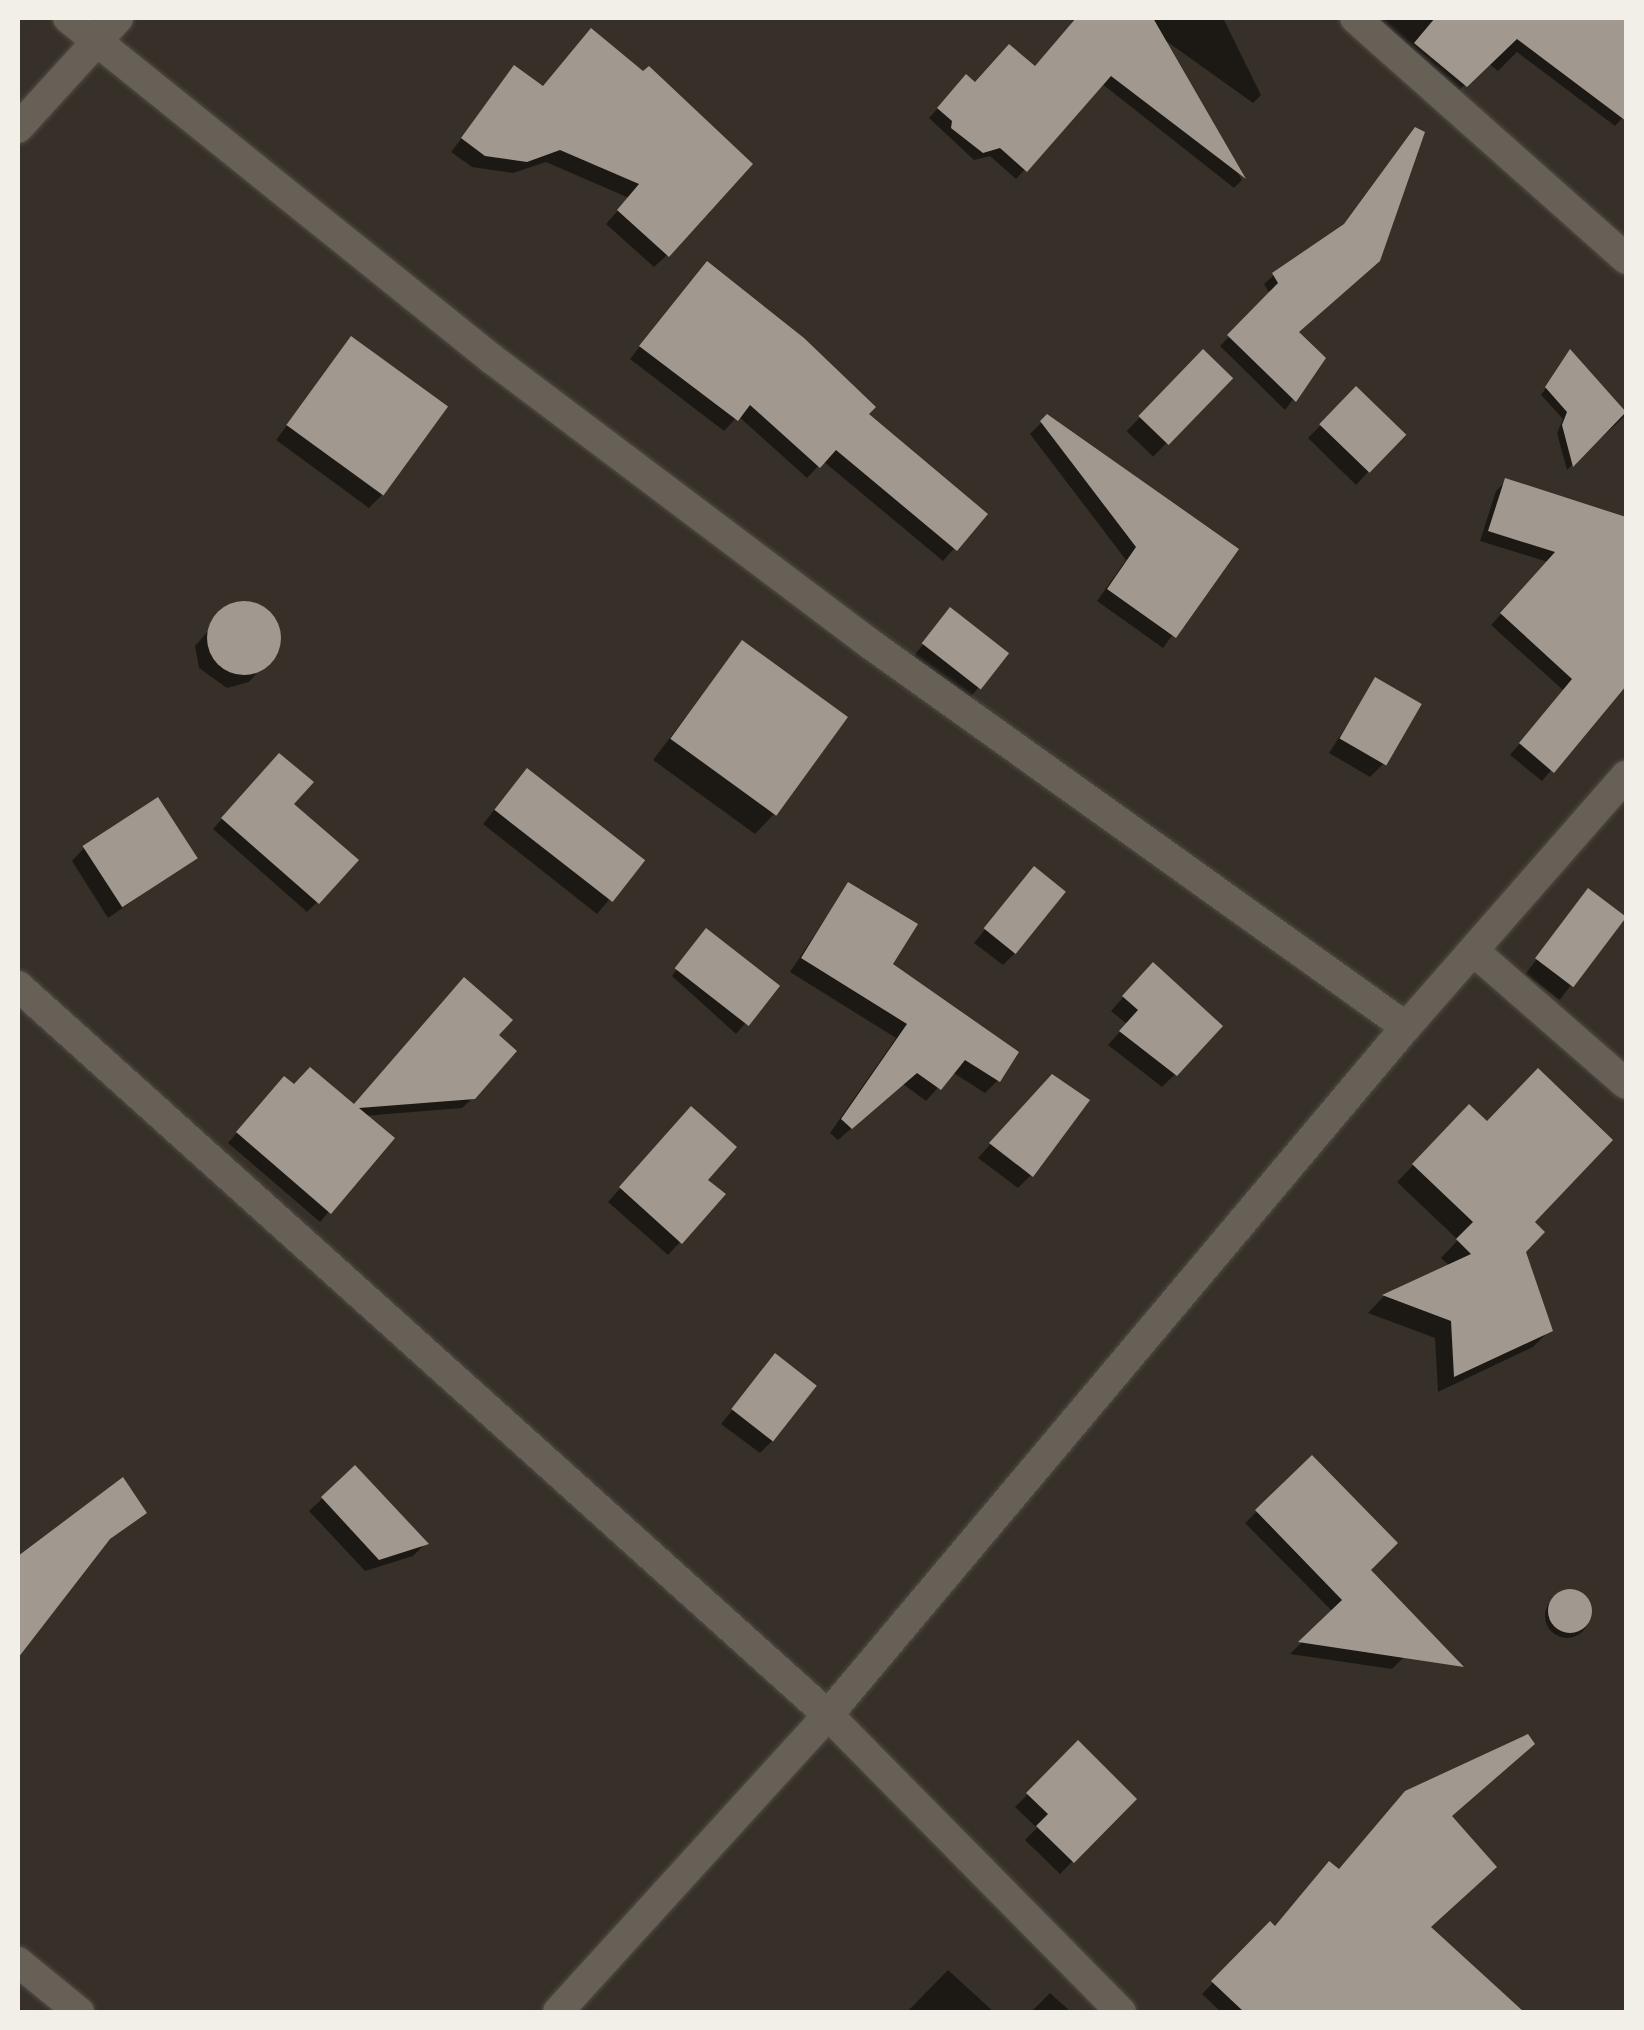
<!DOCTYPE html>
<style>
body{margin:0}
#map{position:relative;width:1644px;height:2030px;overflow:hidden;background:#363028;font-family:Raleway,sans-serif}
div>[style]{position:absolute}
.shadow>*{inset:0;background:#0007;transform-origin:0 0}
.round{border-radius:50%}
.building>*{inset:0;background:#a1998f;transform-origin:0 0}
.roads{filter:drop-shadow(0 0 2px #514b45) drop-shadow(0 0 2px #514b45)}
.street>*{height:30px;margin:-15px;padding:0 15px;transform-origin:15px;border-radius:15px;background:#676057}
span{translate:-50% -50%;white-space:nowrap;text-align:center;line-height:1.15;-webkit-text-stroke:10px #1c1915;paint-order:stroke}
.frame{position:absolute;inset:0;border:20px solid #f2eee8;pointer-events:none}
</style>
<div id="map">
<div class="shadow">
<div style="clip-path:polygon(1078px 18px,1223px 18px,1261px 95px,1253px 103px,1162px 38px,1242px 180px,1234px 188px,1101px 83px,1016px 179px,990px 156px,974px 160px,929px 118px,958px 86px,1034px 69px)"></div>
<div style="clip-path:polygon(1376px 18px,1626px 18px,1626px 114px,1615px 126px,1517px 52px,1498px 71px,1488px 63px,1457px 92px)"></div>
<div style="clip-path:polygon(515px 68px,542px 88px,643px 74px,667px 255px,654px 267px,606px 224px,629px 198px,546px 162px,513px 173px,472px 167px,451px 152px)"></div>
<div style="clip-path:polygon(1340px 230px,1296px 333px,1323px 359px,1285px 410px,1220px 346px,1270px 294px,1264px 284px,1274px 275px)"></div>
<div style="clip-path:polygon(696px 276px,984px 514px,943px 561px,823px 461px,807px 478px,738px 416px,724px 431px,630px 359px)"></div>
<div style="clip-path:polygon(351px 340px,382px 495px,369px 508px,276px 440px)"></div>
<div style="left:1203px;top:352px;width:37px;height:110px;rotate:44deg"></div>
<div style="clip-path:polygon(1570px 353px,1626px 415px,1567px 470px,1557px 433px,1563px 419px,1541px 395px)"></div>
<div style="clip-path:polygon(1356px 390px,1368px 472px,1356px 485px,1308px 438px)"></div>
<div style="clip-path:polygon(1047px 417px,1236px 549px,1163px 648px,1097px 601px,1126px 560px,1030px 434px)"></div>
<div style="clip-path:polygon(1506px 481px,1601px 511px,1626px 531px,1626px 578px,1610px 598px,1626px 612px,1626px 682px,1542px 781px,1510px 755px,1564px 691px,1491px 625px,1548px 562px,1480px 541px,1496px 491px)"></div>
<div style="clip-path:polygon(253px 604px,277px 627px,277px 650px,249px 682px,227px 688px,199px 668px,195px 646px,230px 606px)"></div>
<div style="left:950px;top:610px;width:70px;height:62px;rotate:38deg"></div>
<div style="clip-path:polygon(742px 643px,774px 814px,755px 834px,653px 760px)"></div>
<div style="clip-path:polygon(1376px 680px,1383px 764px,1370px 777px,1329px 753px)"></div>
<div style="clip-path:polygon(269px 766px,291px 804px,317px 902px,307px 912px,213px 829px)"></div>
<div style="clip-path:polygon(514px 785px,642px 861px,597px 914px,483px 824px)"></div>
<div style="clip-path:polygon(84px 848px,195px 858px,108px 918px,72px 861px)"></div>
<div style="clip-path:polygon(1034px 869px,1016px 952px,1003px 965px,974px 943px)"></div>
<div style="clip-path:polygon(848px 885px,890px 965px,998px 1080px,985px 1093px,952px 1072px,926px 1101px,903px 1084px,838px 1140px,830px 1133px,896px 1038px,790px 972px)"></div>
<div style="left:1588px;top:891px;width:43px;height:104px;rotate:37deg"></div>
<div style="clip-path:polygon(701px 937px,777px 986px,736px 1034px,672px 976px)"></div>
<div style="clip-path:polygon(1140px 978px,1175px 1074px,1162px 1087px,1108px 1045px,1127px 1024px,1111px 1011px)"></div>
<div style="clip-path:polygon(496px 1035px,473px 1098px,462px 1108px,364px 1116px,391px 1139px,320px 1222px,228px 1143px,274px 1089px,353px 1107px)"></div>
<div style="clip-path:polygon(1039px 1090px,1031px 1175px,1018px 1188px,978px 1158px)"></div>
<div style="clip-path:polygon(1469px 1107px,1487px 1124px,1531px 1222px,1523px 1252px,1550px 1330px,1533px 1347px,1438px 1392px,1435px 1338px,1368px 1313px,1383px 1297px,1450px 1266px,1441px 1258px,1458px 1240px,1397px 1182px)"></div>
<div style="clip-path:polygon(678px 1123px,705px 1180px,680px 1242px,668px 1255px,608px 1202px)"></div>
<div style="clip-path:polygon(775px 1357px,773px 1440px,760px 1453px,721px 1424px)"></div>
<div style="clip-path:polygon(1312px 1459px,1368px 1570px,1428px 1633px,1392px 1669px,1290px 1654px,1333px 1612px,1245px 1523px)"></div>
<div style="clip-path:polygon(355px 1468px,425px 1544px,413px 1556px,365px 1571px,309px 1511px)"></div>
<div style="clip-path:polygon(122px 1481px,144px 1513px,102px 1545px,22px 1645px,18px 1561px)"></div>
<div class="round" style="left:1545px;top:1594px;width:44px;height:44px"></div>
<div style="clip-path:polygon(1078px 1744px,1134px 1799px,1060px 1874px,1025px 1840px,1037px 1828px,1015px 1807px)"></div>
<div style="clip-path:polygon(1450px 1817px,1428px 1928px,1520px 2012px,1349px 2012px,1316px 1983px,1288px 2012px,1221px 2012px,1202px 1994px,1270px 1924px,1274px 1929px,1338px 1871px)"></div>
<div style="clip-path:polygon(948px 1970px,994px 2012px,907px 2012px)"></div>
<div style="clip-path:polygon(1050px 1993px,1071px 2012px,1031px 2012px)"></div>
</div>
<div class="building">
<div style="clip-path:polygon(1076px 18px,1153px 18px,1246px 179px,1111px 76px,1027px 172px,1000px 148px,983px 153px,951px 128px,952px 121px,937px 108px,966px 74px,975px 82px,1009px 44px,1035px 66px)"></div>
<div style="clip-path:polygon(1435px 18px,1626px 18px,1626px 121px,1517px 39px,1467px 87px,1414px 43px)"></div>
<div style="clip-path:polygon(591px 28px,643px 71px,649px 66px,753px 164px,669px 257px,617px 210px,639px 184px,560px 150px,527px 162px,485px 156px,461px 138px,514px 65px,543px 86px)"></div>
<div style="clip-path:polygon(1415px 127px,1425px 132px,1380px 261px,1299px 332px,1326px 358px,1296px 402px,1227px 335px,1278px 283px,1272px 273px,1344px 224px)"></div>
<div style="clip-path:polygon(707px 261px,804px 338px,876px 407px,869px 414px,988px 514px,957px 551px,836px 450px,820px 468px,750px 405px,738px 421px,639px 346px)"></div>
<div style="left:351px;top:336px;width:120px;height:110px;rotate:36deg"></div>
<div style="left:1203px;top:349px;width:42px;height:93px;rotate:44deg"></div>
<div style="clip-path:polygon(1570px 349px,1626px 412px,1573px 467px,1562px 425px,1567px 412px,1545px 387px)"></div>
<div style="left:1356px;top:386px;width:70px;height:53px;rotate:44deg"></div>
<div style="clip-path:polygon(1047px 414px,1239px 549px,1176px 638px,1107px 589px,1136px 547px,1040px 421px)"></div>
<div style="clip-path:polygon(1505px 478px,1626px 517px,1626px 686px,1554px 773px,1519px 743px,1572px 679px,1500px 613px,1555px 552px,1488px 531px)"></div>
<div class="round" style="left:207px;top:601px;width:74px;height:74px"></div>
<div style="left:950px;top:607px;width:75px;height:46px;rotate:38deg"></div>
<div style="left:742px;top:640px;width:131px;height:122px;rotate:36deg"></div>
<div style="left:1375px;top:677px;width:54px;height:71px;rotate:30deg"></div>
<div style="clip-path:polygon(279px 753px,314px 782px,294px 804px,359px 860px,319px 904px,221px 818px)"></div>
<div style="left:527px;top:768px;width:150px;height:53px;rotate:38deg"></div>
<div style="left:158px;top:797px;width:73px;height:90px;rotate:57deg"></div>
<div style="left:1034px;top:866px;width:41px;height:80px;rotate:39deg"></div>
<div style="clip-path:polygon(848px 882px,918px 924px,893px 964px,1019px 1052px,1000px 1082px,965px 1060px,941px 1090px,917px 1073px,852px 1129px,841px 1119px,907px 1024px,801px 958px)"></div>
<div style="left:1588px;top:888px;width:48px;height:88px;rotate:37deg"></div>
<div style="left:706px;top:928px;width:94px;height:51px;rotate:38deg"></div>
<div style="clip-path:polygon(1153px 962px,1223px 1026px,1177px 1076px,1119px 1031px,1138px 1010px,1122px 996px)"></div>
<div style="clip-path:polygon(464px 977px,513px 1020px,499px 1035px,517px 1051px,475px 1099px,359px 1108px,395px 1138px,331px 1214px,236px 1132px,284px 1076px,294px 1084px,310px 1067px,354px 1104px)"></div>
<div style="clip-path:polygon(1538px 1068px,1613px 1140px,1535px 1222px,1545px 1232px,1526px 1252px,1553px 1331px,1454px 1377px,1451px 1321px,1382px 1295px,1471px 1254px,1456px 1239px,1473px 1222px,1412px 1164px,1469px 1104px,1487px 1121px)"></div>
<div style="clip-path:polygon(1052px 1074px,1090px 1100px,1033px 1177px,989px 1143px)"></div>
<div style="clip-path:polygon(691px 1106px,737px 1147px,708px 1180px,726px 1194px,682px 1244px,619px 1187px)"></div>
<div style="left:775px;top:1353px;width:53px;height:71px;rotate:38deg"></div>
<div style="clip-path:polygon(1312px 1455px,1398px 1543px,1371px 1570px,1464px 1667px,1298px 1642px,1342px 1600px,1255px 1510px)"></div>
<div style="clip-path:polygon(355px 1465px,429px 1544px,379px 1560px,321px 1497px)"></div>
<div style="clip-path:polygon(123px 1477px,147px 1513px,110px 1539px,18px 1658px,18px 1556px)"></div>
<div class="round" style="left:1548px;top:1589px;width:44px;height:44px"></div>
<div style="clip-path:polygon(1528px 1734px,1535px 1744px,1452px 1816px,1497px 1867px,1431px 1927px,1524px 2012px,1244px 2012px,1211px 1981px,1270px 1921px,1275px 1926px,1329px 1861px,1339px 1869px,1405px 1791px)"></div>
<div style="clip-path:polygon(1078px 1740px,1137px 1799px,1074px 1863px,1036px 1826px,1048px 1814px,1026px 1793px)"></div>
</div>
<div class="roads">
<div class="street">
<div style="left:68px;top:18px;width:544px;rotate:38.81deg"></div>
<div style="left:492px;top:359px;width:472px;rotate:37deg"></div>
<div style="left:869px;top:643px;width:660px;rotate:35.57deg"></div>
<div style="left:1355px;top:18px;width:363px;rotate:41.6deg"></div>
<div style="left:18px;top:128px;width:149px;rotate:-47.7deg"></div>
<div style="left:1476px;top:953px;width:199px;rotate:41.1deg"></div>
<div style="left:18px;top:986px;width:1090px;rotate:41.99deg"></div>
<div style="left:828px;top:1715px;width:401px;rotate:132.3deg"></div>
<div style="left:18px;top:1962px;width:79px;rotate:39.3deg"></div>
<div style="left:1121px;top:2012px;width:417px;rotate:-134.6deg"></div>
<div style="left:828px;top:1715px;width:899px;rotate:-49.97deg"></div>
<div style="left:1406px;top:1027px;width:334px;rotate:-48.8deg"></div>
</div>
</div>
<div class="frame"></div>
</div>
